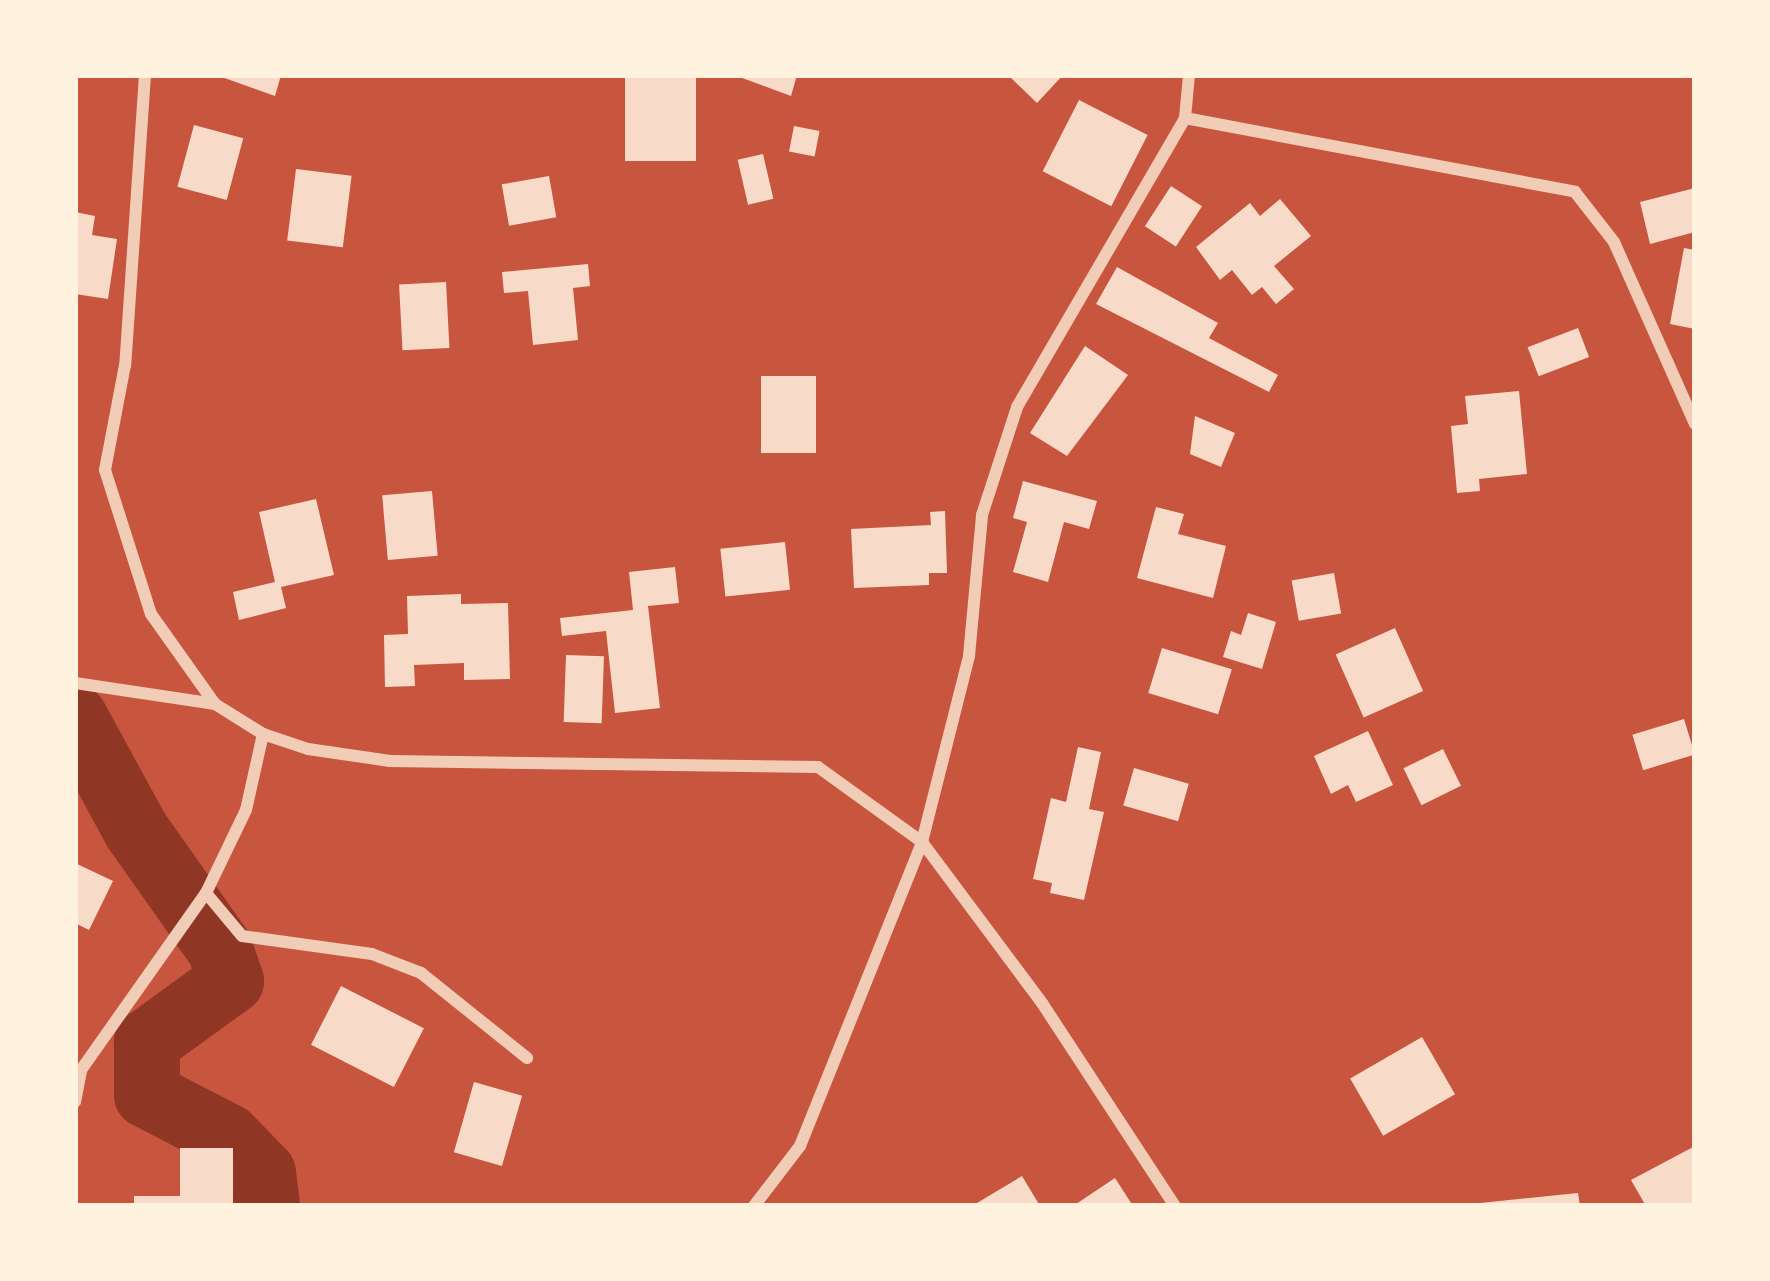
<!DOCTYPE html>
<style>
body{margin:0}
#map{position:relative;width:1770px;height:1281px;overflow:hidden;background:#c8553d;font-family:"Space Grotesk",sans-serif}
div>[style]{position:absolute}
.river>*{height:66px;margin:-33px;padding:0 33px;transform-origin:33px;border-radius:33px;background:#8f3625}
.building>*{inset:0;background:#f7dbc8;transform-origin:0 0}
.minor>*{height:12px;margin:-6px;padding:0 6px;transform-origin:6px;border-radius:6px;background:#f1ccb7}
span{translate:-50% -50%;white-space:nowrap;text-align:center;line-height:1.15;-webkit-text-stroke:12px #fff3e0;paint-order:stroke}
.frame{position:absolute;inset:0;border:78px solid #fff3e0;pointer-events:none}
</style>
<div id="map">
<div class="river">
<div style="left:75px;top:718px;width:128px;rotate:61.4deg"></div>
<div style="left:136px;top:830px;width:146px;rotate:54.8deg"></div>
<div style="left:220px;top:949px;width:34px;rotate:71deg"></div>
<div style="left:231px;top:981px;width:104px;rotate:144deg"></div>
<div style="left:147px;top:1042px;width:53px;rotate:90deg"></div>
<div style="left:147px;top:1095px;width:91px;rotate:27.4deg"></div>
<div style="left:228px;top:1137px;width:50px;rotate:45.8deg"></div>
<div style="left:263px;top:1173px;width:33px;rotate:83deg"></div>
</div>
<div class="building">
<div style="clip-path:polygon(216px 75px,281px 75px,275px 96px)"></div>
<div style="left:625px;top:75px;width:71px;height:86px"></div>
<div style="clip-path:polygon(734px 75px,797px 75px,791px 96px)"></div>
<div style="clip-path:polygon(1008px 75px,1063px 75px,1037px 103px)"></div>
<div style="left:1079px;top:100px;width:77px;height:80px;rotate:27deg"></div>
<div style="left:194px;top:125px;width:51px;height:64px;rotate:15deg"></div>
<div style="left:794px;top:126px;width:26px;height:26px;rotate:11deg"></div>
<div style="left:763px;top:154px;width:46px;height:26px;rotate:77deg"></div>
<div style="left:296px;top:169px;width:56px;height:72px;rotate:7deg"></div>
<div style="left:549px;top:176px;width:42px;height:48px;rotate:80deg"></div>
<div style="left:1171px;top:186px;width:37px;height:48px;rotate:33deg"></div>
<div style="clip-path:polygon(1695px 188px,1695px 232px,1650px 244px,1640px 202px)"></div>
<div style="clip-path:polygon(1280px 199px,1311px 236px,1274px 266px,1294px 289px,1276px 304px,1262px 287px,1252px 295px,1232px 270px,1220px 280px,1196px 247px,1250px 203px,1260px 216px)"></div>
<div style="clip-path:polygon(75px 212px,95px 216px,92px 235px,117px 239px,108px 299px,75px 294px)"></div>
<div style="clip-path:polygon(1684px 248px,1695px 250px,1695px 329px,1670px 324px)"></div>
<div style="clip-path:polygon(588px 264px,590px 286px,573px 288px,578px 340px,533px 345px,528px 291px,504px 293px,502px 272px)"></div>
<div style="clip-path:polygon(1117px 267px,1218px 323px,1209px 338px,1278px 375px,1269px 392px,1096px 304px)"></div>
<div style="left:446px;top:282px;width:66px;height:47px;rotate:87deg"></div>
<div style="left:1578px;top:328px;width:31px;height:54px;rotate:69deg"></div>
<div style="clip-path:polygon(1085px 346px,1128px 375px,1067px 456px,1030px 433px)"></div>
<div style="left:761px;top:376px;width:55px;height:77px"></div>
<div style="clip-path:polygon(1519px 391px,1527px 474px,1479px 479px,1480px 491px,1457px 493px,1451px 426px,1468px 424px,1465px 396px)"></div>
<div style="clip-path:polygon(1195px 416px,1235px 433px,1221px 467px,1190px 454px)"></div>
<div style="clip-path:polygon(1023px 481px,1097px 501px,1089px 529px,1064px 522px,1048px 582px,1013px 572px,1027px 522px,1013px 518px)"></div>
<div style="left:432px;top:491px;width:65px;height:50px;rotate:85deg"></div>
<div style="clip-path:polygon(316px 499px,334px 575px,281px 587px,286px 608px,239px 620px,233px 592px,275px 582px,259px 512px)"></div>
<div style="clip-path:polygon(1156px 507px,1184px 514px,1178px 534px,1226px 546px,1213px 598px,1137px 578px)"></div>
<div style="clip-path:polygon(945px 511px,947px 573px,929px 573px,929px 585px,854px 588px,851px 529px,931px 525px,930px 512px)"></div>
<div style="left:785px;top:542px;width:48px;height:65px;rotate:84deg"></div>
<div style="clip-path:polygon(675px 567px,679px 603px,648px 606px,660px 708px,615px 713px,606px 631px,562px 636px,560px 618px,633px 610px,629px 572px)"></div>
<div style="left:1334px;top:573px;width:41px;height:43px;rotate:80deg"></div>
<div style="clip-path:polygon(461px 594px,461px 604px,508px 603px,510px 679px,464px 680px,464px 663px,414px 665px,415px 686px,385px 687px,384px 635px,408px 634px,407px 596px)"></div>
<div style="clip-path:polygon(1248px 613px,1276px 622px,1262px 669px,1223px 657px,1231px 631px,1241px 635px)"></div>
<div style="left:1395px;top:628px;width:69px;height:65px;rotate:66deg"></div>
<div style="left:1162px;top:648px;width:73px;height:47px;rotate:17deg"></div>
<div style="left:566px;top:655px;width:38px;height:67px;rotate:2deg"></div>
<div style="left:1684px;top:719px;width:37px;height:54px;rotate:73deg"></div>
<div style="clip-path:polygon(1368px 731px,1393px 785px,1356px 802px,1348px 785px,1331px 794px,1314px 756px)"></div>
<div style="clip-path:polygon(1078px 747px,1101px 752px,1089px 809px,1104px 812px,1084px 900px,1050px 893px,1052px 883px,1033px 879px,1051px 798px,1066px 802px)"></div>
<div style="left:1443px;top:749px;width:41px;height:44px;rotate:64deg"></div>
<div style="left:1134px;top:768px;width:57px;height:39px;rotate:16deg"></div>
<div style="clip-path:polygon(75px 863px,113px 881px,89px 930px,75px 923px)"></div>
<div style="left:341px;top:986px;width:93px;height:66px;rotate:27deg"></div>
<div style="left:1422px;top:1037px;width:66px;height:83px;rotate:60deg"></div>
<div style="left:474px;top:1082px;width:50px;height:73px;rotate:16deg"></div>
<div style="clip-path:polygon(1695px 1146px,1695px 1206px,1646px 1206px,1631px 1180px)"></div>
<div style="clip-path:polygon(180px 1148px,233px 1148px,233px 1206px,134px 1206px,134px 1196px,180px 1196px)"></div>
<div style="clip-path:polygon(1022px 1176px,1040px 1206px,972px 1206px)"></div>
<div style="clip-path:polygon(1115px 1178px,1133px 1206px,1073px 1206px)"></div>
<div style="clip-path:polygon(1578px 1193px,1580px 1206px,1480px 1206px,1480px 1203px)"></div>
</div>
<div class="minor">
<div style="left:145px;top:75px;width:291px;rotate:93.9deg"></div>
<div style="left:125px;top:365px;width:107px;rotate:100.8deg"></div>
<div style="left:105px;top:470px;width:151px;rotate:72.3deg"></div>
<div style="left:151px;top:614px;width:110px;rotate:54.6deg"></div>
<div style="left:215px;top:704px;width:57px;rotate:32deg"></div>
<div style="left:263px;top:734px;width:47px;rotate:18.4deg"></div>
<div style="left:308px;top:749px;width:83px;rotate:8.3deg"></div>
<div style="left:390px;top:761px;width:428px;rotate:0.8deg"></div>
<div style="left:818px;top:767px;width:128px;rotate:35.8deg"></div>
<div style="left:922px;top:842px;width:201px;rotate:53.3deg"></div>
<div style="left:1042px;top:1003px;width:243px;rotate:56.8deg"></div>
<div style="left:1185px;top:118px;width:397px;rotate:10.7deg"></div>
<div style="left:1575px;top:192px;width:63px;rotate:52deg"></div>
<div style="left:1614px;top:242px;width:199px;rotate:66deg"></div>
<div style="left:75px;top:683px;width:142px;rotate:8.5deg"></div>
<div style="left:206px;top:893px;width:56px;rotate:50.1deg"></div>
<div style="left:242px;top:936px;width:131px;rotate:7.9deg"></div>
<div style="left:372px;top:954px;width:53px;rotate:21.2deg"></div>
<div style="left:421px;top:973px;width:136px;rotate:38.7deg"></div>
<div style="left:75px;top:1102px;width:33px;rotate:-79deg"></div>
<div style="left:81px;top:1070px;width:217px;rotate:-54.8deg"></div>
<div style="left:206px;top:893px;width:92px;rotate:-64.3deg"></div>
<div style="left:246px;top:810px;width:78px;rotate:-77.4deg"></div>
<div style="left:754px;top:1206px;width:76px;rotate:-52.5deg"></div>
<div style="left:800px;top:1146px;width:328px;rotate:-68.1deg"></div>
<div style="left:922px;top:842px;width:192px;rotate:-75.8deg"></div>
<div style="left:969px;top:656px;width:142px;rotate:-84.7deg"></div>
<div style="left:982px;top:515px;width:114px;rotate:-72deg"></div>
<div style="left:1017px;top:407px;width:334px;rotate:-59.8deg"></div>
<div style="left:1185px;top:118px;width:43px;rotate:-84.7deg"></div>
</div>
<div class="frame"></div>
</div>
